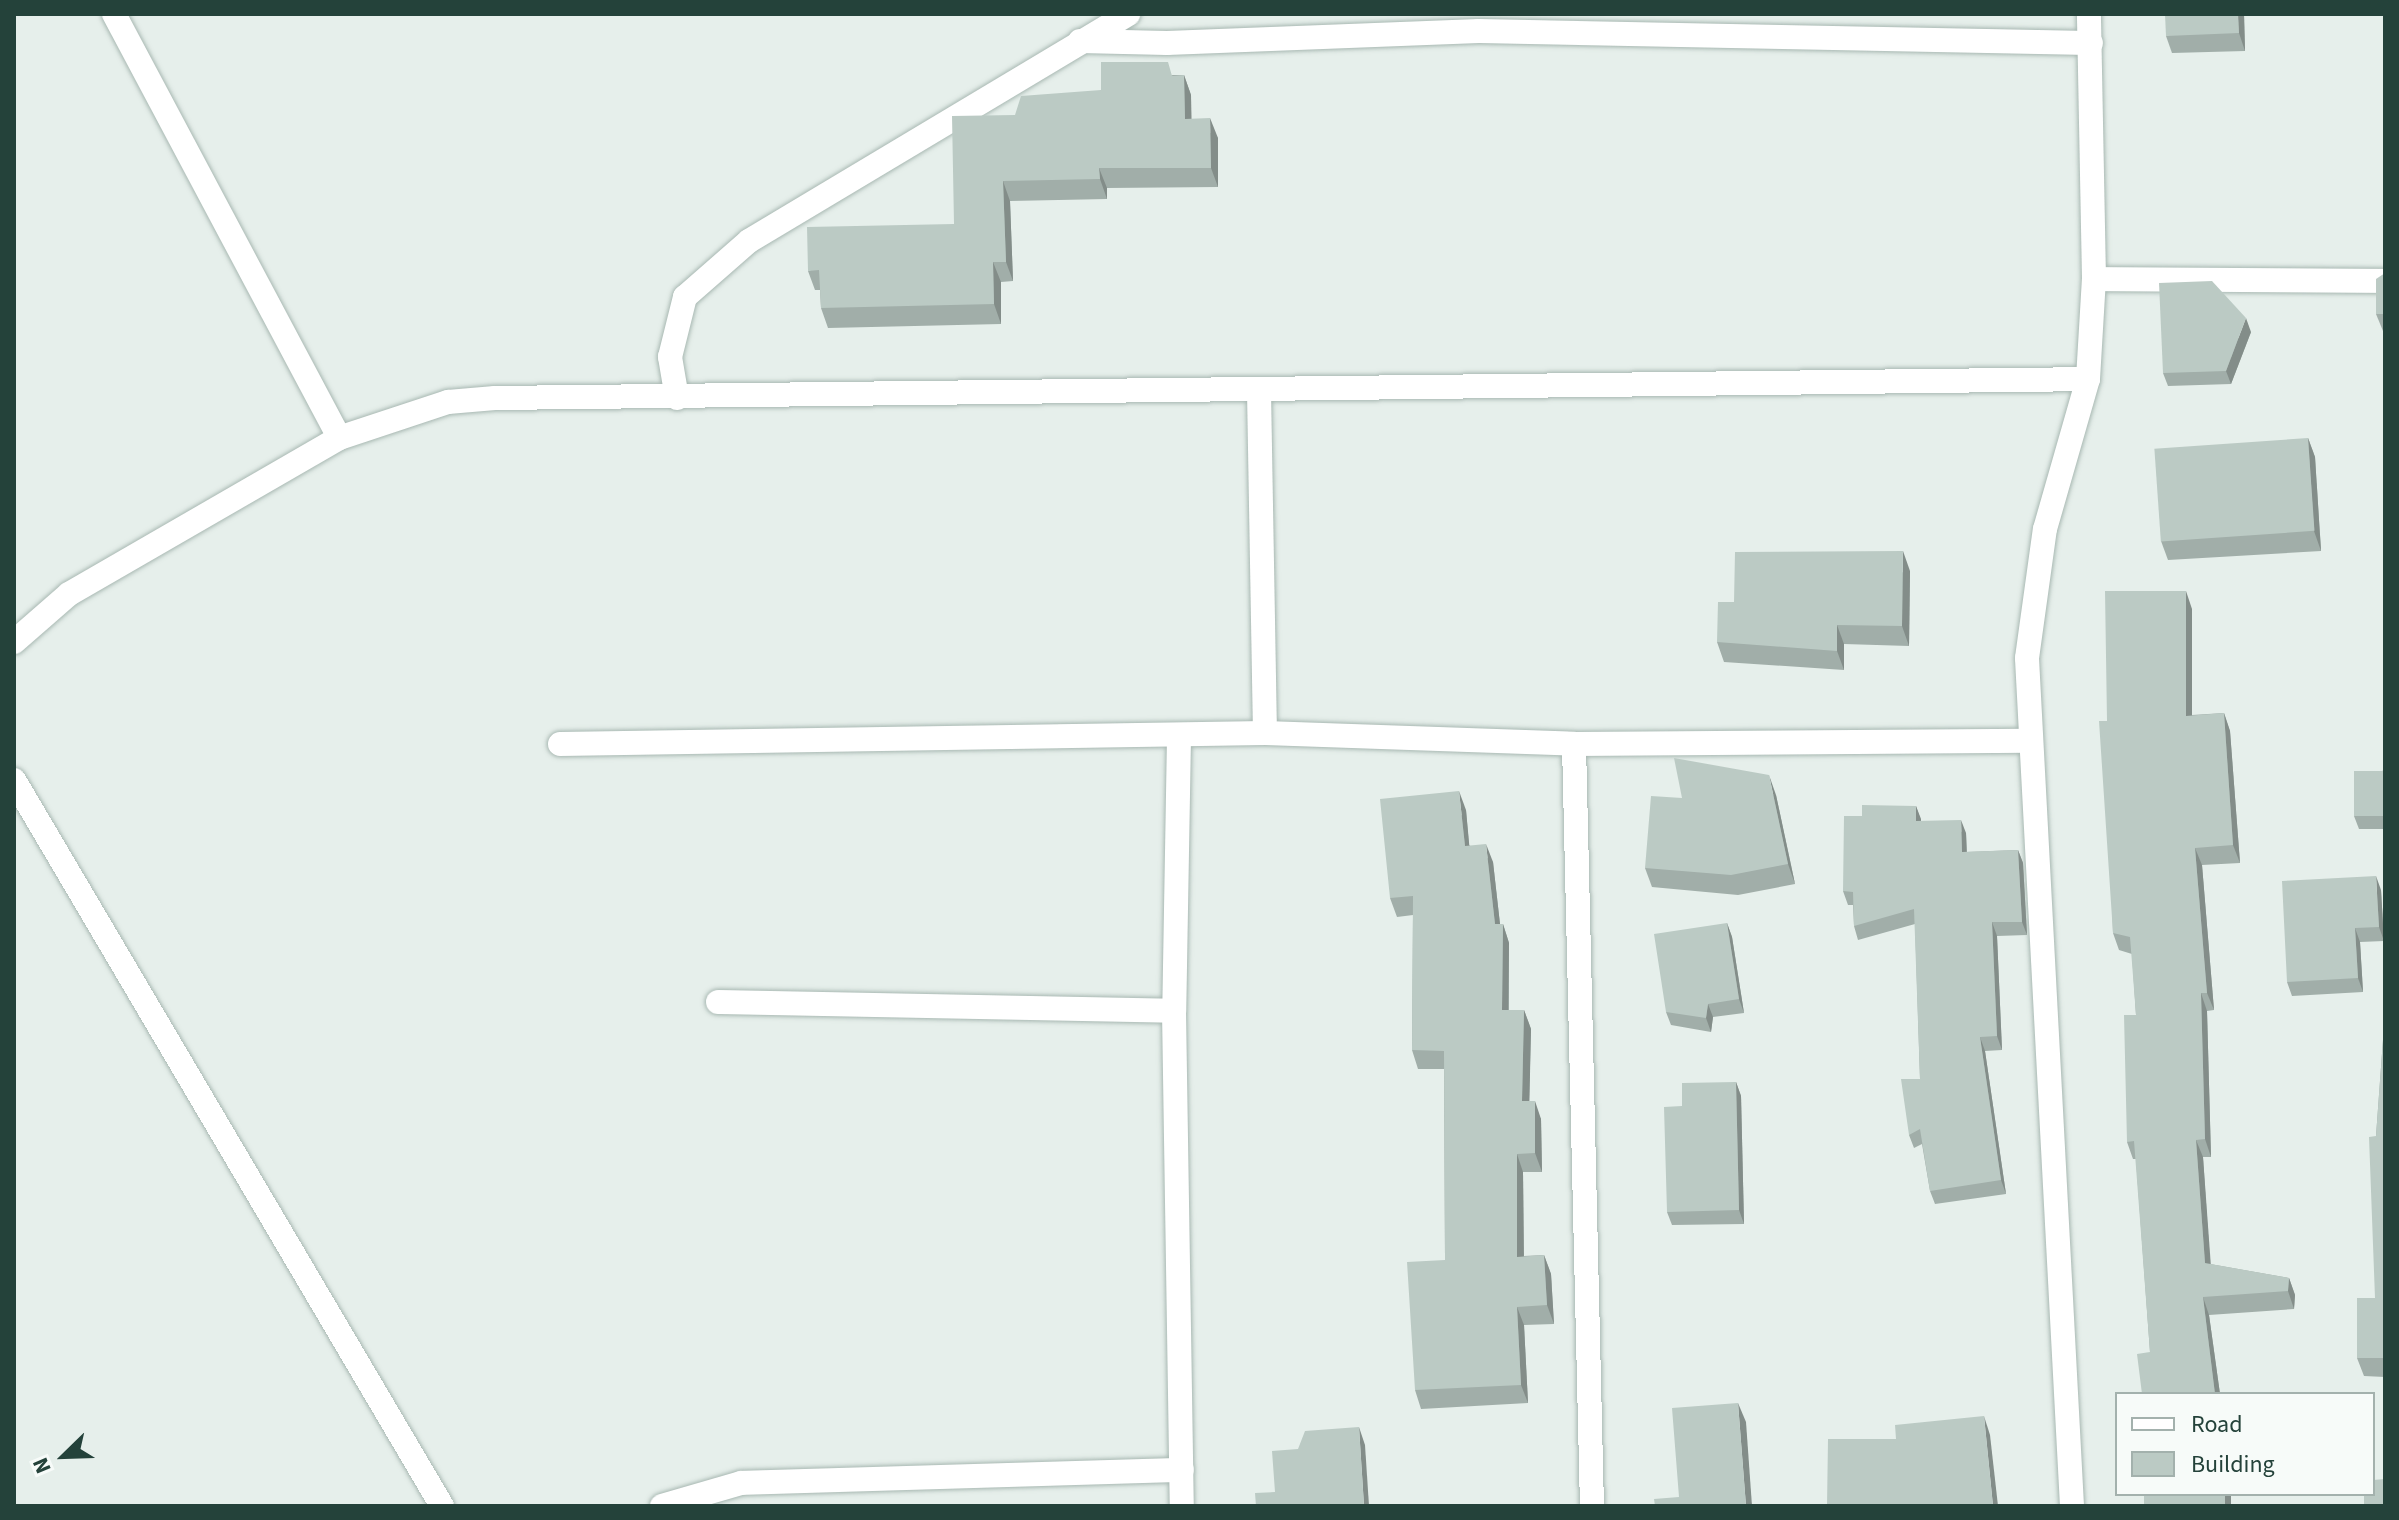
<!DOCTYPE html>
<style>
body{margin:0}
#map{position:relative;width:2399px;height:1520px;overflow:hidden;background:#e6efeb;font-family:"Source Sans 3",sans-serif}
div>[style]{position:absolute}
.roads{filter:drop-shadow(0 0 2px #a8b8b2) drop-shadow(0 0 2px #a8b8b2)}
.minor>*{height:24px;margin:-12px;padding:0 12px;transform-origin:12px;border-radius:12px;background:#fff}
.wall>*{inset:0;background:#a1aea9}
.shaded-wall>*{inset:0;background:#838d89;transform-origin:0 0}
.building>*{inset:0;background:#bbcac4;transform-origin:0 0}
span{translate:-50% -50%;white-space:nowrap;text-align:center;line-height:1.15;-webkit-text-stroke:8px #f7fbf9;paint-order:stroke}
.frame{position:absolute;inset:0;border:16px solid #24423a;pointer-events:none}
.legend{position:absolute;left:2115px;top:1392px;width:260px;height:104px;box-sizing:border-box;background:#f7fbf9;border:2px solid #a3b1ad;margin:0;padding:10px 14px;list-style:none;font-size:24px;color:#24423a}
.legend li{display:flex;align-items:center;gap:16px;height:40px}
.legend b{width:40px;border:2px solid #a3b1ad}
.north{position:absolute;left:24px;top:1416px;width:80px;height:80px;-webkit-text-stroke:6px #f7fbf9;paint-order:stroke;rotate:247deg;font-size:22px;font-weight:700;line-height:32px;text-align:center;color:#24423a}
.north::after{content:'';display:block;margin:auto;width:28px;height:36px;background:#24423a;clip-path:polygon(50% 0,100% 100%,50% 72%,0 100%)}
</style>
<div id="map">
<div class="roads">
<div class="minor">
<div style="left:114px;top:14px;width:480px;rotate:62deg"></div>
<div style="left:1080px;top:41px;width:87px;rotate:1.3deg"></div>
<div style="left:1167px;top:43px;width:312px;rotate:-2.2deg"></div>
<div style="left:1479px;top:31px;width:612px;rotate:1.12deg"></div>
<div style="left:2094px;top:279px;width:291px;rotate:0.4deg"></div>
<div style="left:1259px;top:391px;width:342px;rotate:89deg"></div>
<div style="left:677px;top:398px;width:42px;rotate:-99.7deg"></div>
<div style="left:670px;top:357px;width:62px;rotate:-76deg"></div>
<div style="left:685px;top:297px;width:85px;rotate:-41.2deg"></div>
<div style="left:749px;top:241px;width:442px;rotate:-30.9deg"></div>
<div style="left:14px;top:642px;width:73px;rotate:-41.1deg"></div>
<div style="left:69px;top:594px;width:312px;rotate:-30deg"></div>
<div style="left:339px;top:438px;width:115px;rotate:-18.3deg"></div>
<div style="left:448px;top:402px;width:47px;rotate:-4.9deg"></div>
<div style="left:495px;top:398px;width:1593px;rotate:-0.68deg"></div>
<div style="left:1179px;top:737px;width:274px;rotate:91deg"></div>
<div style="left:1174px;top:1011px;width:495px;rotate:89.1deg"></div>
<div style="left:560px;top:744px;width:705px;rotate:-0.89deg"></div>
<div style="left:1265px;top:733px;width:309px;rotate:2deg"></div>
<div style="left:1574px;top:744px;width:456px;rotate:-0.4deg"></div>
<div style="left:1574px;top:744px;width:762px;rotate:88.65deg"></div>
<div style="left:14px;top:780px;width:843px;rotate:59.48deg"></div>
<div style="left:718px;top:1002px;width:456px;rotate:1.1deg"></div>
<div style="left:662px;top:1506px;width:82px;rotate:-16.2deg"></div>
<div style="left:741px;top:1483px;width:441px;rotate:-1.7deg"></div>
<div style="left:2072px;top:1506px;width:849px;rotate:-93.04deg"></div>
<div style="left:2027px;top:658px;width:130px;rotate:-82.1deg"></div>
<div style="left:2045px;top:529px;width:156px;rotate:-74deg"></div>
<div style="left:2088px;top:379px;width:100px;rotate:-86.6deg"></div>
<div style="left:2094px;top:279px;width:265px;rotate:-91.1deg"></div>
</div>
</div>
<div class="wall">
<div style="clip-path:polygon(2244px 14px,2245px 51px,2172px 53px,2166px 36px)"></div>
<div style="clip-path:polygon(1173px 75px,1184px 75px,1191px 95px,1191px 119px,1218px 138px,1218px 187px,1107px 188px,1107px 199px,1010px 201px,1013px 281px,1001px 282px,1001px 324px,828px 328px,821px 308px,820px 290px,815px 290px,808px 271px,954px 224px,1101px 90px)"></div>
<div style="clip-path:polygon(2385px 273px,2385px 331px,2383px 331px,2376px 314px)"></div>
<div style="clip-path:polygon(2251px 332px,2231px 384px,2168px 386px,2163px 373px)"></div>
<div style="clip-path:polygon(2308px 438px,2315px 457px,2321px 551px,2168px 560px,2161px 541px)"></div>
<div style="clip-path:polygon(1910px 571px,1909px 646px,1844px 644px,1844px 670px,1724px 662px,1717px 642px,1734px 602px)"></div>
<div style="clip-path:polygon(2192px 609px,2192px 715px,2224px 713px,2230px 731px,2240px 863px,2202px 865px,2214px 1010px,2207px 1011px,2211px 1157px,2203px 1157px,2210px 1264px,2289px 1278px,2295px 1295px,2294px 1309px,2209px 1315px,2220px 1394px,2142px 1394px,2150px 1352px,2136px 1159px,2133px 1159px,2127px 1142px,2136px 1015px,2132px 954px,2119px 950px,2113px 933px,2107px 721px)"></div>
<div style="clip-path:polygon(2385px 767px,2385px 829px,2359px 829px,2354px 816px)"></div>
<div style="clip-path:polygon(1776px 795px,1795px 884px,1738px 895px,1652px 887px,1645px 868px,1682px 798px)"></div>
<div style="clip-path:polygon(1916px 806px,1921px 821px,1966px 833px,1967px 852px,2018px 850px,2023px 863px,2027px 935px,1997px 936px,2002px 1050px,1985px 1051px,2006px 1194px,1935px 1204px,1930px 1191px,1922px 1144px,1914px 1148px,1909px 1135px,1920px 1079px,1915px 924px,1858px 940px,1854px 926px,1853px 905px,1848px 905px,1843px 891px,1862px 816px)"></div>
<div style="clip-path:polygon(1466px 810px,1469px 845px,1493px 862px,1500px 924px,1503px 924px,1509px 943px,1509px 1010px,1524px 1010px,1531px 1029px,1529px 1101px,1541px 1119px,1542px 1172px,1523px 1172px,1524px 1256px,1544px 1255px,1551px 1274px,1554px 1324px,1524px 1325px,1528px 1403px,1421px 1409px,1415px 1390px,1445px 1260px,1444px 1069px,1418px 1069px,1412px 1050px,1413px 915px,1397px 917px,1390px 898px)"></div>
<div style="clip-path:polygon(2381px 890px,2384px 941px,2360px 942px,2363px 992px,2292px 996px,2287px 982px)"></div>
<div style="clip-path:polygon(1727px 923px,1732px 937px,1744px 1013px,1713px 1017px,1711px 1032px,1671px 1025px,1666px 1012px)"></div>
<div style="clip-path:polygon(2385px 1012px,2385px 1377px,2364px 1376px,2357px 1358px,2375px 1298px,2376px 1136px)"></div>
<div style="clip-path:polygon(1736px 1082px,1741px 1096px,1744px 1224px,1672px 1225px,1667px 1212px,1682px 1106px)"></div>
</div>
<div class="shaded-wall">
<div style="clip-path:polygon(2238px 14px,2244px 14px,2245px 51px,2239px 33px)"></div>
<div style="clip-path:polygon(1184px 75px,1191px 95px,1192px 139px,1185px 119px)"></div>
<div style="clip-path:polygon(1210px 118px,1218px 138px,1218px 187px,1211px 168px)"></div>
<div style="clip-path:polygon(1099px 168px,1107px 188px,1107px 199px,1100px 179px)"></div>
<div style="clip-path:polygon(1003px 181px,1010px 201px,1013px 281px,1006px 262px)"></div>
<div style="clip-path:polygon(993px 262px,1001px 282px,1001px 324px,994px 304px)"></div>
<div style="clip-path:polygon(2246px 318px,2251px 332px,2231px 384px,2226px 371px)"></div>
<div style="clip-path:polygon(2308px 438px,2315px 457px,2321px 551px,2314px 531px)"></div>
<div style="clip-path:polygon(1903px 551px,1910px 571px,1909px 646px,1902px 626px)"></div>
<div style="clip-path:polygon(2186px 591px,2192px 609px,2192px 733px,2186px 716px)"></div>
<div style="clip-path:polygon(1837px 625px,1844px 644px,1844px 670px,1837px 651px)"></div>
<div style="clip-path:polygon(2224px 713px,2230px 731px,2240px 863px,2233px 845px)"></div>
<div style="clip-path:polygon(1769px 775px,1776px 795px,1795px 884px,1788px 864px)"></div>
<div style="clip-path:polygon(1459px 791px,1466px 810px,1471px 864px,1465px 846px)"></div>
<div style="clip-path:polygon(1916px 806px,1921px 819px,1921px 834px,1916px 821px)"></div>
<div style="clip-path:polygon(1961px 820px,1966px 833px,1967px 865px,1962px 852px)"></div>
<div style="clip-path:polygon(1486px 844px,1493px 862px,1502px 942px,1495px 924px)"></div>
<div style="clip-path:polygon(2195px 848px,2202px 865px,2214px 1010px,2207px 993px)"></div>
<div style="clip-path:polygon(2018px 850px,2023px 863px,2027px 935px,2022px 922px)"></div>
<div style="clip-path:polygon(2376px 876px,2381px 890px,2384px 941px,2379px 927px)"></div>
<div style="clip-path:polygon(1992px 922px,1997px 936px,2002px 1050px,1997px 1036px)"></div>
<div style="clip-path:polygon(1727px 923px,1732px 937px,1744px 1013px,1739px 999px)"></div>
<div style="clip-path:polygon(1503px 924px,1509px 943px,1508px 1028px,1502px 1010px)"></div>
<div style="clip-path:polygon(2355px 928px,2360px 942px,2363px 992px,2358px 978px)"></div>
<div style="clip-path:polygon(2201px 993px,2207px 1011px,2211px 1157px,2205px 1139px)"></div>
<div style="clip-path:polygon(1708px 1004px,1713px 1017px,1711px 1032px,1706px 1018px)"></div>
<div style="clip-path:polygon(1524px 1010px,1531px 1029px,1529px 1119px,1522px 1101px)"></div>
<div style="clip-path:polygon(1980px 1037px,1985px 1051px,2006px 1194px,2001px 1180px)"></div>
<div style="clip-path:polygon(1736px 1082px,1741px 1096px,1744px 1224px,1739px 1210px)"></div>
<div style="clip-path:polygon(1535px 1101px,1541px 1119px,1542px 1172px,1535px 1153px)"></div>
<div style="clip-path:polygon(2196px 1140px,2203px 1157px,2212px 1281px,2205px 1263px)"></div>
<div style="clip-path:polygon(1517px 1154px,1523px 1172px,1524px 1275px,1517px 1257px)"></div>
<div style="clip-path:polygon(1544px 1255px,1551px 1274px,1554px 1324px,1547px 1305px)"></div>
<div style="clip-path:polygon(2289px 1278px,2295px 1295px,2294px 1309px,2288px 1291px)"></div>
<div style="clip-path:polygon(2203px 1297px,2209px 1315px,2220px 1394px,2215px 1394px)"></div>
<div style="clip-path:polygon(1517px 1307px,1524px 1325px,1528px 1403px,1521px 1385px)"></div>
<div style="clip-path:polygon(1738px 1403px,1746px 1422px,1752px 1506px,1746px 1506px)"></div>
<div style="clip-path:polygon(1984px 1416px,1990px 1435px,1998px 1506px,1993px 1506px)"></div>
<div style="clip-path:polygon(1359px 1427px,1365px 1445px,1369px 1506px,1364px 1506px)"></div>
<div style="left:2225px;top:1494px;width:6px;height:12px"></div>
</div>
<div class="building">
<div style="clip-path:polygon(2165px 14px,2238px 14px,2239px 33px,2166px 36px)"></div>
<div style="clip-path:polygon(1101px 62px,1168px 62px,1172px 76px,1184px 75px,1185px 119px,1210px 118px,1211px 168px,1099px 168px,1100px 179px,1003px 181px,1006px 262px,993px 262px,994px 304px,821px 308px,819px 270px,808px 271px,807px 227px,954px 224px,952px 116px,1015px 115px,1021px 96px,1101px 90px)"></div>
<div style="clip-path:polygon(2385px 273px,2385px 314px,2376px 314px,2376px 279px)"></div>
<div style="clip-path:polygon(2212px 281px,2246px 318px,2226px 371px,2163px 373px,2159px 283px)"></div>
<div style="left:2308px;top:438px;width:93px;height:154px;rotate:86deg"></div>
<div style="clip-path:polygon(1903px 551px,1902px 626px,1837px 625px,1837px 651px,1717px 642px,1718px 602px,1734px 602px,1735px 552px)"></div>
<div style="clip-path:polygon(2105px 591px,2186px 591px,2186px 716px,2224px 713px,2233px 845px,2195px 848px,2207px 993px,2201px 993px,2205px 1139px,2196px 1140px,2205px 1263px,2289px 1278px,2288px 1291px,2203px 1297px,2215px 1394px,2142px 1394px,2137px 1354px,2150px 1352px,2134px 1141px,2127px 1142px,2124px 1015px,2136px 1015px,2130px 937px,2113px 933px,2099px 721px,2107px 721px)"></div>
<div style="clip-path:polygon(1674px 758px,1769px 775px,1788px 864px,1731px 875px,1645px 868px,1651px 796px,1682px 798px)"></div>
<div style="clip-path:polygon(2385px 767px,2385px 816px,2354px 816px,2354px 771px,2383px 771px)"></div>
<div style="clip-path:polygon(1459px 791px,1465px 846px,1486px 844px,1495px 924px,1503px 924px,1502px 1010px,1524px 1010px,1522px 1101px,1535px 1101px,1535px 1153px,1517px 1154px,1517px 1257px,1544px 1255px,1547px 1305px,1517px 1307px,1521px 1385px,1415px 1390px,1407px 1262px,1445px 1260px,1444px 1051px,1412px 1050px,1413px 896px,1390px 898px,1380px 799px)"></div>
<div style="clip-path:polygon(1862px 805px,1916px 806px,1916px 821px,1961px 820px,1962px 852px,2018px 850px,2022px 922px,1992px 922px,1997px 1036px,1980px 1037px,2001px 1180px,1930px 1191px,1920px 1129px,1909px 1135px,1901px 1079px,1920px 1079px,1914px 909px,1854px 926px,1853px 892px,1843px 891px,1844px 816px,1862px 816px)"></div>
<div style="clip-path:polygon(2376px 876px,2379px 927px,2355px 928px,2358px 978px,2287px 982px,2282px 881px)"></div>
<div style="clip-path:polygon(1727px 923px,1739px 999px,1708px 1004px,1706px 1018px,1666px 1012px,1654px 934px)"></div>
<div style="clip-path:polygon(2385px 1012px,2385px 1358px,2357px 1358px,2357px 1298px,2375px 1298px,2369px 1137px,2376px 1136px)"></div>
<div style="clip-path:polygon(1736px 1082px,1739px 1210px,1667px 1212px,1664px 1107px,1682px 1106px,1682px 1083px)"></div>
<div style="clip-path:polygon(1738px 1403px,1746px 1506px,1655px 1506px,1654px 1499px,1679px 1497px,1672px 1408px)"></div>
<div style="clip-path:polygon(1984px 1416px,1993px 1506px,1827px 1506px,1828px 1439px,1896px 1439px,1895px 1425px)"></div>
<div style="clip-path:polygon(1359px 1427px,1364px 1506px,1256px 1506px,1255px 1493px,1275px 1492px,1272px 1451px,1298px 1449px,1305px 1431px)"></div>
<div style="clip-path:polygon(2385px 1479px,2385px 1506px,2364px 1506px,2364px 1494px,2373px 1494px,2373px 1480px)"></div>
<div style="left:2144px;top:1494px;width:81px;height:12px"></div>
</div>
<div class="frame"></div>
<ul class="legend">
<li><b style="height:10px;background:#fff"></b>Road</li>
<li><b style="height:22px;background:#bbcac4"></b>Building</li>
</ul>
<div class="north">N</div>
</div>
